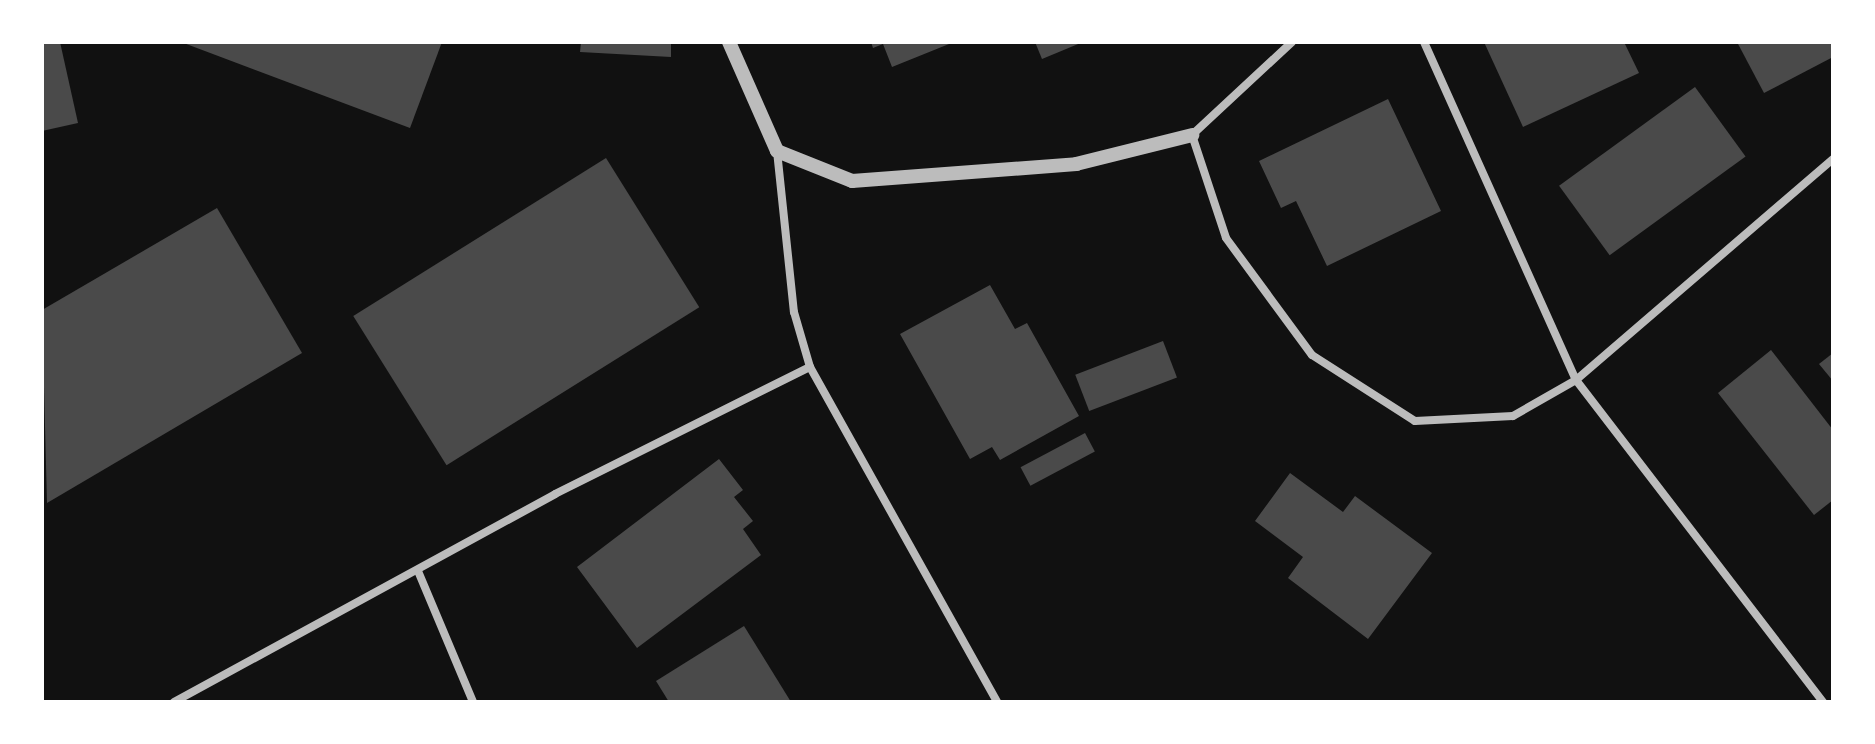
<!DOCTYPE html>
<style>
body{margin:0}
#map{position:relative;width:1875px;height:744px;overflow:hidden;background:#111;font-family:"PT Serif",serif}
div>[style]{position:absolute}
.building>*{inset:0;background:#4a4a4a;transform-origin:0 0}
.minor>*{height:8px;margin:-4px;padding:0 4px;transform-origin:4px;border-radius:4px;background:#bcbcbc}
.tertiary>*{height:14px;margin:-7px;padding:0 7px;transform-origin:7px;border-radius:7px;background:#bcbcbc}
span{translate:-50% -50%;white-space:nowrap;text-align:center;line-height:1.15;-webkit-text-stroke:7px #fff;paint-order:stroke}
.frame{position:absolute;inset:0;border:44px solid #fff;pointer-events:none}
</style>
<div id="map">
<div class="building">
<div style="clip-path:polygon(42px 42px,60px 42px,78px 123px,42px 131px)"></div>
<div style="clip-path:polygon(181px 42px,442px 42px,410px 128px)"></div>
<div style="clip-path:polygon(581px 42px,671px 42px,671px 57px,580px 52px)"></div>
<div style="clip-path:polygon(871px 42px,954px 42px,892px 67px,883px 44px,873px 48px)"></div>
<div style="clip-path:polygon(1035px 42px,1083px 42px,1042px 59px)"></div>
<div style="clip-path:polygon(1484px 42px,1624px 42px,1639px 73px,1523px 127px)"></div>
<div style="clip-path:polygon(1737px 42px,1833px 42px,1833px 57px,1764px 93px)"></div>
<div style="left:1695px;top:87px;width:86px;height:168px;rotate:54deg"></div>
<div style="clip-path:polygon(1388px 99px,1441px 211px,1327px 266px,1296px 201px,1281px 208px,1259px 161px)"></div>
<div style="left:606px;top:158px;width:176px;height:298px;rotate:58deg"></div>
<div style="clip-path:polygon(217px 208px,302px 353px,47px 503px,42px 310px)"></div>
<div style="clip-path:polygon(990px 285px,1015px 329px,1027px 323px,1079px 416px,1000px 460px,992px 447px,970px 459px,900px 334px)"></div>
<div style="left:1163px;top:341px;width:39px;height:94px;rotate:69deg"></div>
<div style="clip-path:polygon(1771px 350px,1833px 430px,1833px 500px,1814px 515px,1718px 393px)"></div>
<div style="clip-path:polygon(1833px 353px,1833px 381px,1819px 364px)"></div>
<div style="left:1085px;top:433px;width:21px;height:73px;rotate:62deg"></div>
<div style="clip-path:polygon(719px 459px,743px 490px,734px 497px,753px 521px,743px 529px,761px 555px,637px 648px,577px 567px)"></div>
<div style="clip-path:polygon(1290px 473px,1343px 512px,1355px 496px,1432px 553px,1368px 639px,1288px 578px,1303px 557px,1255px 521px)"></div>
<div style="clip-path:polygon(744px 626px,791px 702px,669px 702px,656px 681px)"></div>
</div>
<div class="minor">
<div style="left:1292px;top:42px;width:137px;rotate:137.1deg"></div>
<div style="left:1192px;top:135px;width:108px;rotate:71.7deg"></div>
<div style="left:1226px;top:238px;width:145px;rotate:53.7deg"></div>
<div style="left:1312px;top:355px;width:122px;rotate:32.7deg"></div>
<div style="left:1415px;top:421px;width:98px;rotate:-2.9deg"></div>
<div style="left:1513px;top:416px;width:73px;rotate:-29.7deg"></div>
<div style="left:1576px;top:380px;width:339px;rotate:-40.7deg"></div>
<div style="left:1424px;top:42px;width:371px;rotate:65.8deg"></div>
<div style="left:1576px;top:380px;width:406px;rotate:52.5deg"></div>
<div style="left:777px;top:151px;width:162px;rotate:84deg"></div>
<div style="left:794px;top:312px;width:57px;rotate:73.8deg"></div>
<div style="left:810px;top:367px;width:384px;rotate:60.8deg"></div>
<div style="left:418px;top:571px;width:142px;rotate:67.2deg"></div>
<div style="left:174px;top:702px;width:434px;rotate:-28.6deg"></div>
<div style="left:555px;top:494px;width:285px;rotate:-26.5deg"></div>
</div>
<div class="tertiary">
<div style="left:729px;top:42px;width:119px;rotate:66.2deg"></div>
<div style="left:777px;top:151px;width:81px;rotate:21.8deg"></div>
<div style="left:852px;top:181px;width:225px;rotate:-4.3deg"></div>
<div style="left:1076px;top:164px;width:120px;rotate:-14deg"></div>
</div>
<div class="frame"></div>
</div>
